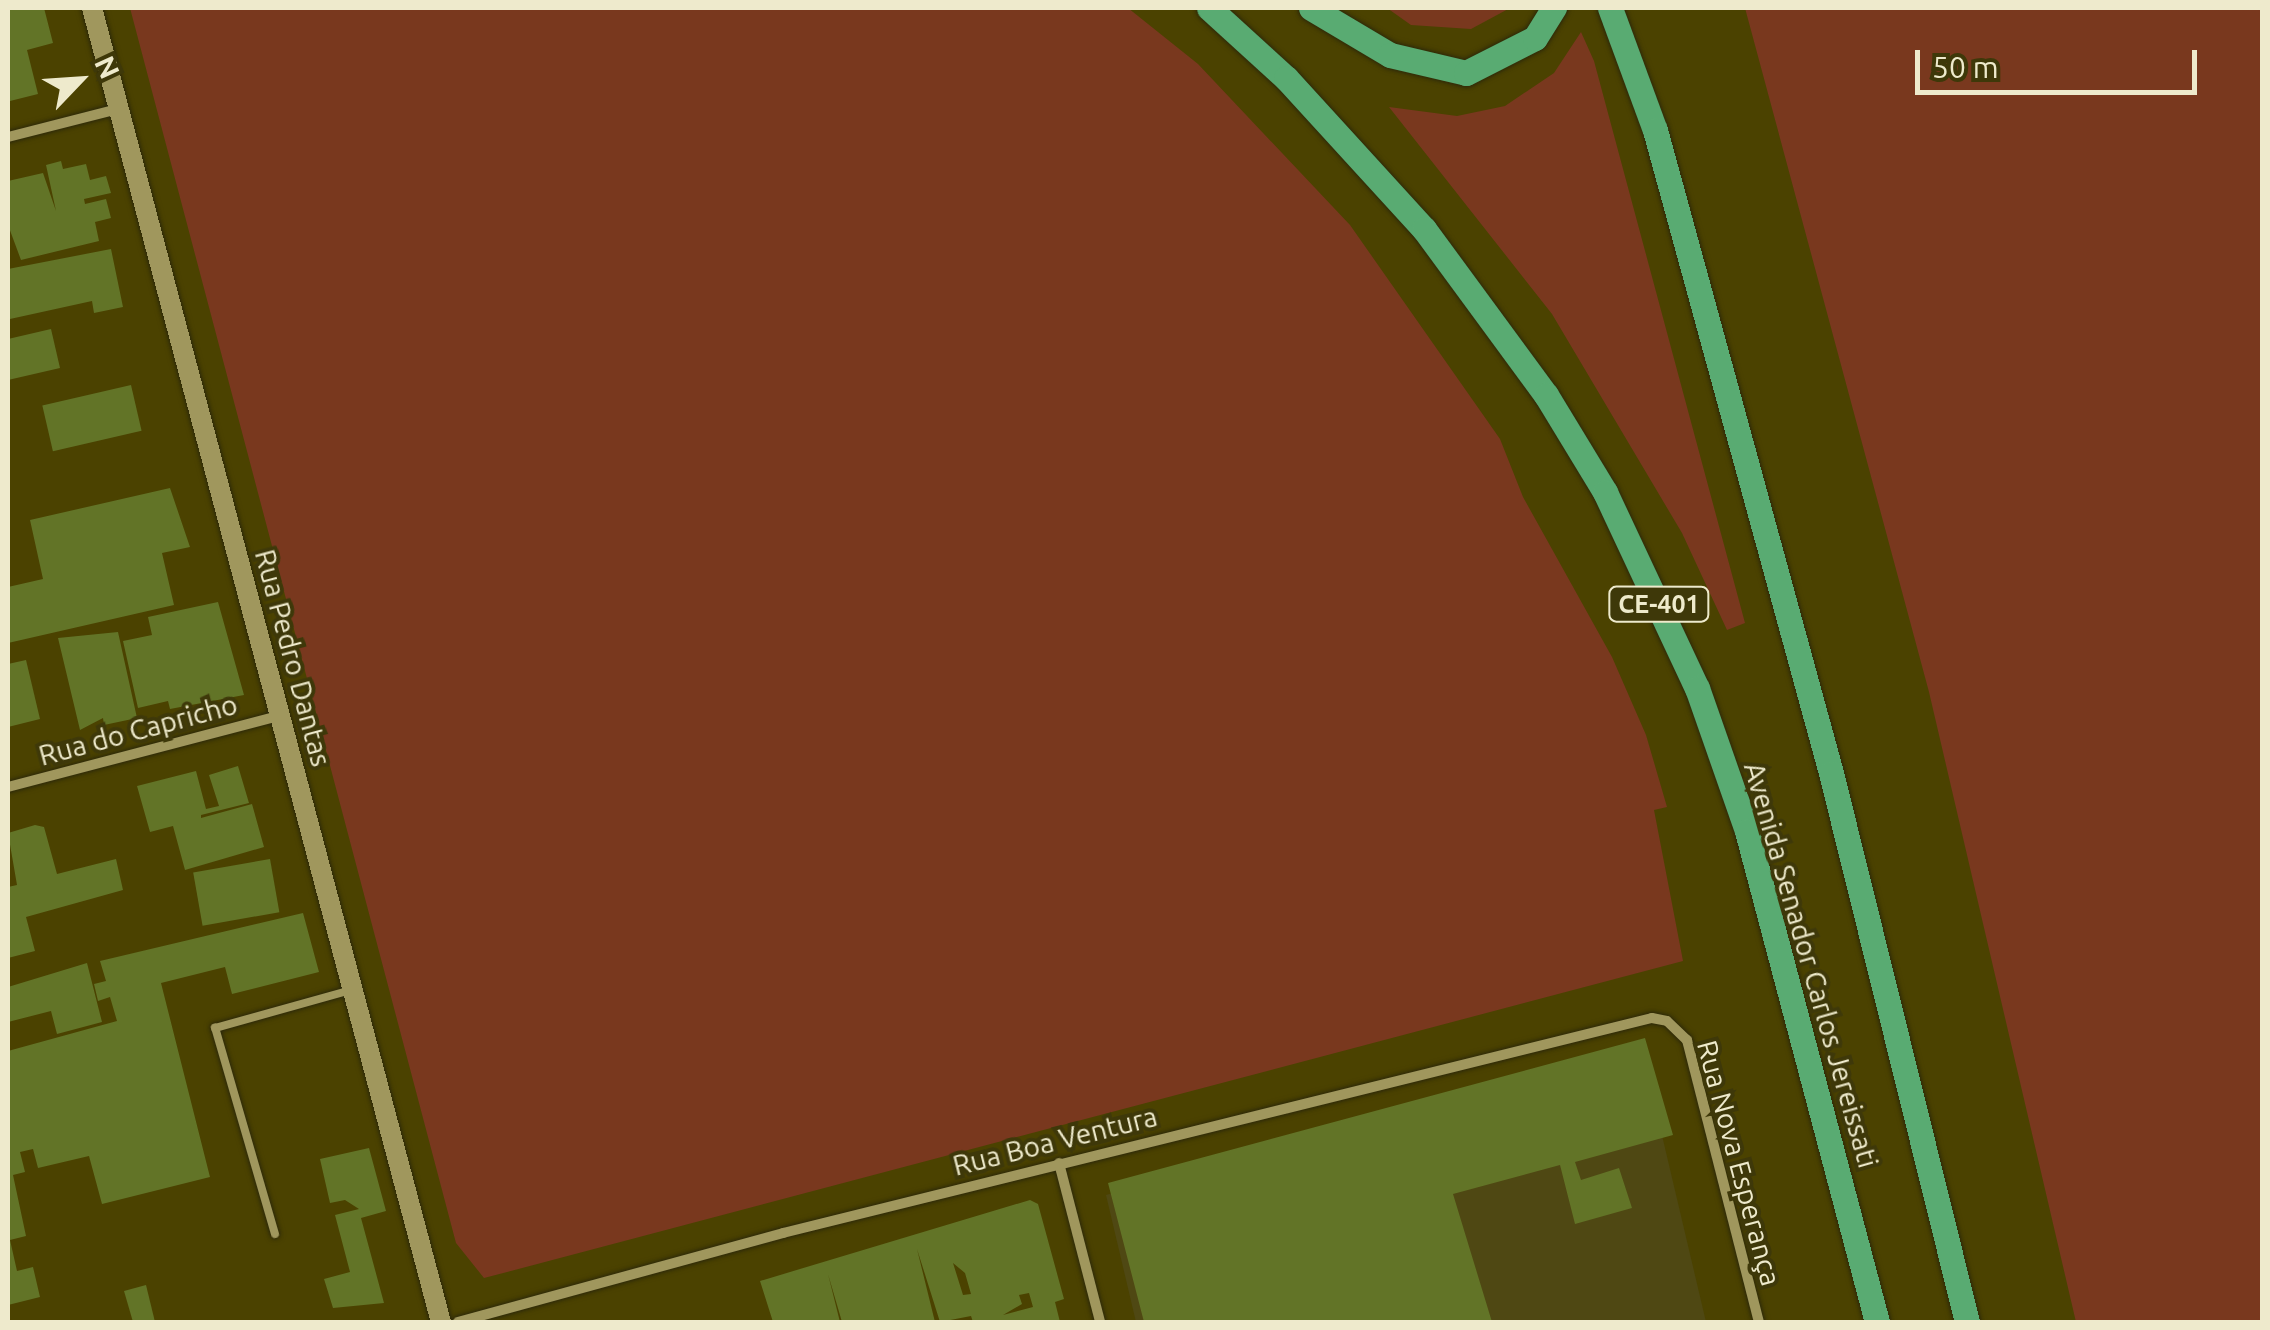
<!DOCTYPE html>
<meta charset="utf-8">
<style>
body{margin:0}
#map{position:relative;width:2270px;height:1330px;overflow:hidden;background:#4b4200;font-family:Ubuntu,sans-serif}
div>[style]{position:absolute}
.built>*{inset:0;background:#4f4813}
.green>*{inset:0;background:#79381e}
.building>*{inset:0;background:#627427;transform-origin:0 0}
.roads{filter:drop-shadow(0 0 2px #2d2909) drop-shadow(0 0 2px #2d2909)}
.lane>*{height:8px;margin:-4px;padding:0 4px;transform-origin:4px;border-radius:4px;background:#a0975d}
.street>*{height:10px;margin:-5px;padding:0 5px;transform-origin:5px;border-radius:5px;background:#a0975d}
.secondary>*{height:20px;margin:-10px;padding:0 10px;transform-origin:10px;border-radius:10px;background:#a0975d}
.primary>*{height:25px;margin:-12.5px;padding:0 12.5px;transform-origin:12.5px;border-radius:12.5px;background:#59ab72}
span{translate:-50% -50%;white-space:nowrap;text-align:center;line-height:1.15;-webkit-text-stroke:8px #3e3809;paint-order:stroke}
.shield-label span{padding:2px 8px;background:#3e3809;border:2px solid;border-radius:8px;-webkit-text-stroke-width:0}
.shield-label{font-size:25px;color:#eeeacc;font-weight:700}
.street-label{font-size:28px;color:#eeeacc}
.frame{position:absolute;inset:0;border:10px solid #eeeacc;pointer-events:none}
.north{position:absolute;left:30px;top:30px;width:100px;height:100px;-webkit-text-stroke:8px #3e3809;paint-order:stroke;rotate:65deg;font-size:28px;font-weight:700;line-height:40px;text-align:center;color:#eeeacc}
.north::after{content:'';display:block;margin:auto;width:35px;height:45px;background:#eeeacc;clip-path:polygon(50% 0,100% 100%,50% 72%,0 100%)}
.scale{position:absolute;left:1915px;top:50px;width:282px;height:45px;box-sizing:border-box;border:5px solid #eeeacc;border-top:0;padding-left:12px;font-size:30px;line-height:35px;white-space:nowrap;color:#eeeacc;-webkit-text-stroke:8px #3e3809;paint-order:stroke}
</style>
<div id="map">
<div class="built">
<div style="clip-path:polygon(1640px 1042px,1706px 1322px,1136px 1322px,1106px 1195px)"></div>
</div>
<div class="green">
<div style="clip-path:polygon(130px 8px,1128px 8px,1198px 64px,1350px 225px,1500px 439px,1523px 497px,1612px 657px,1646px 735px,1667px 807px,1654px 810px,1683px 961px,484px 1278px,456px 1243px)"></div>
<div style="clip-path:polygon(1387px 8px,1510px 8px,1471px 29px,1411px 25px)"></div>
<div style="clip-path:polygon(1745px 8px,2262px 8px,2262px 1322px,2076px 1322px,1929px 692px)"></div>
<div style="clip-path:polygon(1581px 32px,1594px 61px,1745px 623px,1727px 630px,1682px 533px,1552px 314px,1389px 107px,1457px 116px,1505px 106px,1554px 73px)"></div>
</div>
<div class="building">
<div style="clip-path:polygon(8px 8px,44px 8px,53px 43px,27px 50px,38px 94px,10px 101px)"></div>
<div style="clip-path:polygon(61px 161px,63px 169px,86px 164px,90px 180px,106px 176px,111px 193px,84px 199px,85px 204px,106px 199px,111px 218px,95px 222px,99px 241px,21px 260px,8px 225px,8px 181px,43px 173px,56px 211px,46px 165px)"></div>
<div style="clip-path:polygon(111px 249px,123px 307px,94px 313px,92px 301px,10px 319px,8px 269px)"></div>
<div style="clip-path:polygon(51px 329px,60px 368px,8px 380px,8px 339px)"></div>
<div style="left:131px;top:385px;width:47px;height:91px;rotate:77deg"></div>
<div style="clip-path:polygon(170px 488px,190px 547px,162px 553px,174px 605px,8px 643px,8px 587px,43px 579px,30px 520px)"></div>
<div style="clip-path:polygon(218px 602px,244px 695px,170px 709px,168px 701px,138px 708px,123px 641px,152px 635px,148px 617px)"></div>
<div style="clip-path:polygon(118px 632px,137px 718px,104px 725px,103px 718px,80px 730px,58px 638px)"></div>
<div style="clip-path:polygon(26px 660px,40px 719px,8px 727px,8px 664px)"></div>
<div style="clip-path:polygon(238px 766px,249px 803px,201px 815px,201px 818px,252px 804px,264px 847px,185px 870px,173px 826px,150px 832px,137px 786px,196px 771px,206px 809px,219px 806px,209px 775px)"></div>
<div style="clip-path:polygon(35px 825px,44px 827px,57px 874px,116px 859px,123px 890px,26px 917px,35px 951px,8px 958px,8px 887px,17px 885px,8px 833px)"></div>
<div style="left:270px;top:859px;width:54px;height:78px;rotate:80deg"></div>
<div style="clip-path:polygon(303px 913px,319px 972px,232px 994px,225px 967px,161px 983px,210px 1177px,102px 1204px,89px 1156px,38px 1168px,33px 1149px,20px 1152px,25px 1172px,13px 1175px,26px 1236px,10px 1240px,17px 1271px,33px 1267px,40px 1297px,8px 1305px,8px 1051px,117px 1021px,110px 997px,98px 1001px,94px 984px,106px 981px,100px 961px)"></div>
<div style="clip-path:polygon(87px 963px,102px 1022px,57px 1034px,51px 1011px,8px 1022px,8px 987px)"></div>
<div style="clip-path:polygon(1645px 1038px,1673px 1135px,1575px 1162px,1581px 1180px,1619px 1168px,1632px 1208px,1575px 1224px,1560px 1165px,1453px 1194px,1492px 1322px,1144px 1322px,1108px 1183px)"></div>
<div style="clip-path:polygon(369px 1148px,386px 1211px,361px 1218px,384px 1303px,333px 1308px,324px 1279px,350px 1272px,335px 1215px,359px 1209px,345px 1200px,330px 1203px,320px 1159px)"></div>
<div style="clip-path:polygon(evenodd,1030px 1200px,1038px 1204px,1064px 1299px,1055px 1302px,1060px 1322px,973px 1322px,971px 1316px,940px 1322px,917px 1249px,935px 1322px,842px 1322px,828px 1274px,840px 1322px,773px 1322px,760px 1281px,1030px 1200px,953px 1263px,965px 1273px,971px 1294px,963px 1295px,953px 1263px,1030px 1200px,1029px 1293px,1033px 1307px,1003px 1315px,1022px 1304px,1019px 1295px,1029px 1293px)"></div>
<div style="clip-path:polygon(146px 1285px,155px 1322px,133px 1322px,124px 1291px)"></div>
</div>
<div class="roads">
<div class="lane">
<div style="left:275px;top:1234px;width:215px;rotate:-106.2deg"></div>
<div style="left:215px;top:1028px;width:141px;rotate:-15.6deg"></div>
</div>
<div class="street">
<div style="left:8px;top:137px;width:114px;rotate:-14.3deg"></div>
<div style="left:8px;top:787px;width:280px;rotate:-14.7deg"></div>
<div style="left:1059px;top:1163px;width:164px;rotate:75.5deg"></div>
<div style="left:458px;top:1322px;width:337px;rotate:-15.3deg"></div>
<div style="left:783px;top:1233px;width:895px;rotate:-13.9deg"></div>
<div style="left:1652px;top:1018px;width:15px;rotate:11deg"></div>
<div style="left:1667px;top:1021px;width:28px;rotate:44deg"></div>
<div style="left:1687px;top:1040px;width:291px;rotate:75.7deg"></div>
</div>
<div class="secondary">
<div style="left:92px;top:8px;width:1360px;rotate:75.13deg"></div>
</div>
<div class="primary">
<div style="left:1209px;top:8px;width:104px;rotate:42.3deg"></div>
<div style="left:1286px;top:78px;width:205px;rotate:47.6deg"></div>
<div style="left:1424px;top:229px;width:206px;rotate:53.7deg"></div>
<div style="left:1546px;top:395px;width:114px;rotate:58.7deg"></div>
<div style="left:1605px;top:492px;width:217px;rotate:64.9deg"></div>
<div style="left:1697px;top:688px;width:151px;rotate:70.7deg"></div>
<div style="left:1747px;top:831px;width:508px;rotate:75.17deg"></div>
<div style="left:1311px;top:8px;width:92px;rotate:30.7deg"></div>
<div style="left:1390px;top:55px;width:78px;rotate:13.3deg"></div>
<div style="left:1466px;top:73px;width:77px;rotate:-26.9deg"></div>
<div style="left:1535px;top:38px;width:36px;rotate:-58deg"></div>
<div style="left:1610px;top:8px;width:130px;rotate:69.8deg"></div>
<div style="left:1655px;top:130px;width:667px;rotate:74.69deg"></div>
<div style="left:1831px;top:773px;width:566px;rotate:76.09deg"></div>
</div>
</div>
<div class="shield-label">
<span style="left:1659px;top:604px">CE-401</span>
</div>
<div class="street-label">
<span style="left:293px;top:658px;rotate:75deg">Rua Pedro Dantas</span>
<span style="left:138px;top:730px;rotate:-15deg">Rua do Capricho</span>
<span style="left:1811px;top:965px;rotate:74deg">Avenida Senador Carlos Jereissati</span>
<span style="left:1055px;top:1141px;rotate:-14deg">Rua Boa Ventura</span>
<span style="left:1739px;top:1163px;rotate:75deg">Rua Nova Esperança</span>
</div>
<div class="frame"></div>
<div class="north">N</div>
<div class="scale">50 m</div>
</div>
